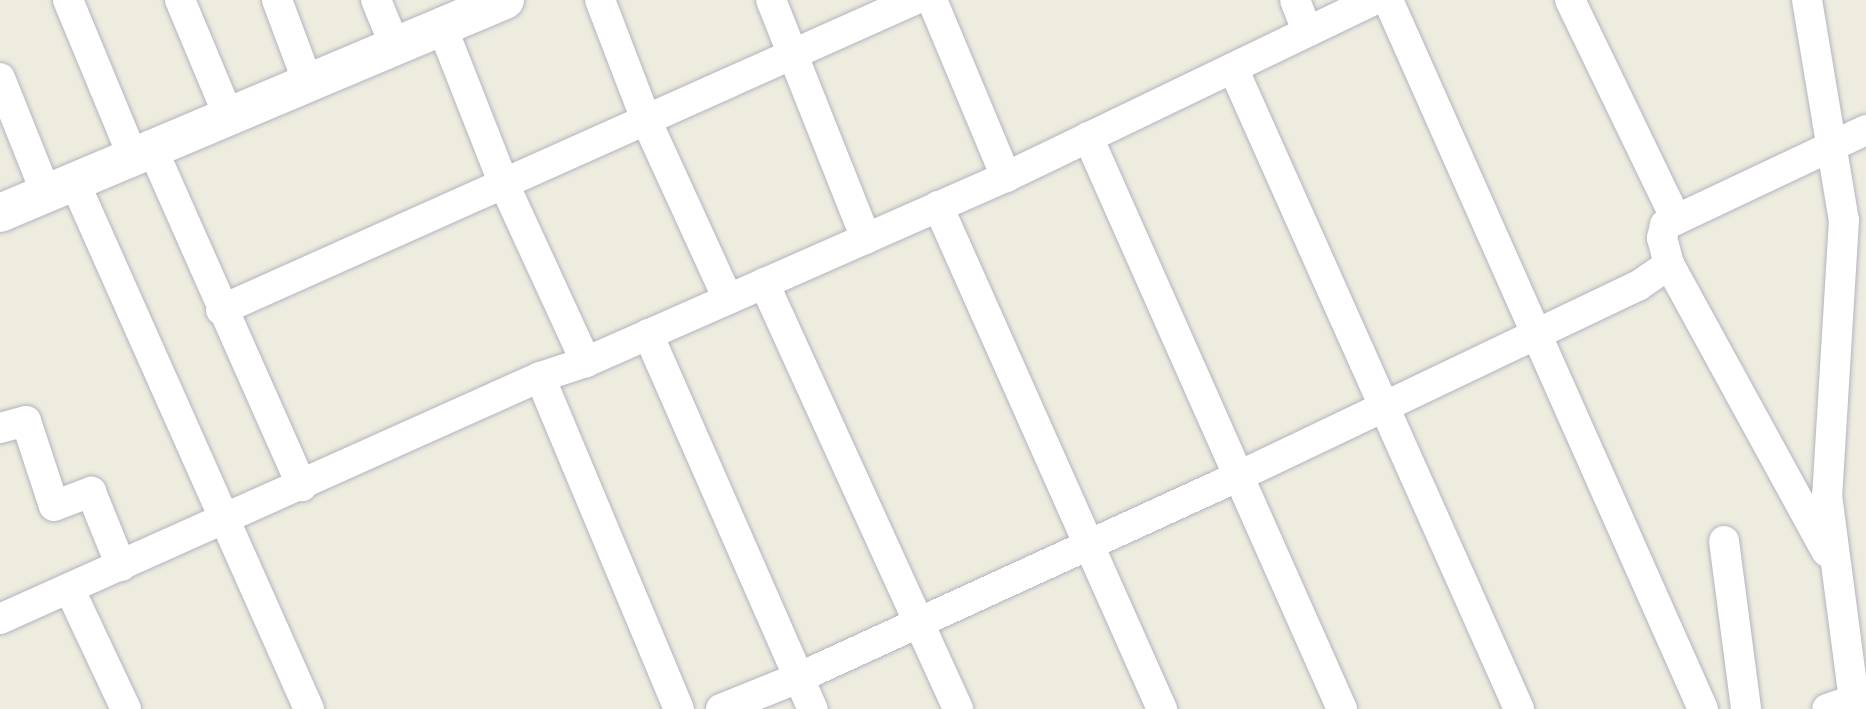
<!DOCTYPE html>
<style>
body{margin:0}
#map{position:relative;width:1866px;height:709px;overflow:hidden;background:#edecdf;font-family:Montserrat,sans-serif}
div>[style]{position:absolute}
.roads{filter:drop-shadow(0 0 2px #b5b3bf) drop-shadow(0 0 2px #b5b3bf)}
.street>*{height:30px;margin:-15px;padding:0 15px;transform-origin:15px;border-radius:15px;background:#fff}
.secondary>*{height:38px;margin:-19px;padding:0 19px;transform-origin:19px;border-radius:19px;background:#fff}
span{translate:-50% -50%;white-space:nowrap;text-align:center;line-height:1.15;-webkit-text-stroke:5px #fff;paint-order:stroke}
</style>
<div id="map">
<div class="roads">
<div class="street">
<div style="left:68px;top:0;width:170px;rotate:67.5deg"></div>
<div style="left:180px;top:0;width:127px;rotate:67.3deg"></div>
<div style="left:277px;top:0;width:89px;rotate:69.5deg"></div>
<div style="left:376px;top:0;width:50px;rotate:67.6deg"></div>
<div style="left:600px;top:0;width:129px;rotate:69deg"></div>
<div style="left:646px;top:120px;width:197px;rotate:65.4deg"></div>
<div style="left:771px;top:0;width:257px;rotate:68.3deg"></div>
<div style="left:932px;top:0;width:192px;rotate:67.3deg"></div>
<div style="left:1295px;top:0;width:34px;rotate:69deg"></div>
<div style="left:1388px;top:0;width:776px;rotate:66.05deg"></div>
<div style="left:1570px;top:0;width:243px;rotate:64.2deg"></div>
<div style="left:1807px;top:0;width:223px;rotate:80.5deg"></div>
<div style="left:1844px;top:220px;width:276px;rotate:93.5deg"></div>
<div style="left:1827px;top:495px;width:207px;rotate:82.5deg"></div>
<div style="left:1854px;top:700px;width:28px;rotate:162deg"></div>
<div style="left:442px;top:27px;width:169px;rotate:68.5deg"></div>
<div style="left:504px;top:184px;width:196px;rotate:65.3deg"></div>
<div style="left:1233px;top:68px;width:702px;rotate:65.95deg"></div>
<div style="left:0;top:78px;width:124px;rotate:68.2deg"></div>
<div style="left:1088px;top:137px;width:626px;rotate:66.06deg"></div>
<div style="left:152px;top:148px;width:370px;rotate:66.1deg"></div>
<div style="left:74px;top:181px;width:578px;rotate:66.01deg"></div>
<div style="left:938px;top:206px;width:551px;rotate:66deg"></div>
<div style="left:1669px;top:264px;width:328px;rotate:61.3deg"></div>
<div style="left:764px;top:283px;width:468px;rotate:65.5deg"></div>
<div style="left:221px;top:310px;width:759px;rotate:-24.1deg"></div>
<div style="left:648px;top:334px;width:410px;rotate:66.3deg"></div>
<div style="left:540px;top:377px;width:360px;rotate:67.3deg"></div>
<div style="left:0;top:428px;width:27px;rotate:-15deg"></div>
<div style="left:26px;top:421px;width:89px;rotate:71.8deg"></div>
<div style="left:54px;top:506px;width:40px;rotate:-21deg"></div>
<div style="left:91px;top:492px;width:80px;rotate:67.9deg"></div>
<div style="left:1724px;top:541px;width:169px;rotate:82.5deg"></div>
<div style="left:69px;top:588px;width:134px;rotate:64.8deg"></div>
<div style="left:0;top:619px;width:592px;rotate:-24.14deg"></div>
<div style="left:540px;top:377px;width:48px;rotate:-18.1deg"></div>
<div style="left:586px;top:362px;width:459px;rotate:-23.8deg"></div>
<div style="left:1006px;top:177px;width:407px;rotate:-25.7deg"></div>
<div style="left:721px;top:709px;width:83px;rotate:-21.9deg"></div>
<div style="left:798px;top:678px;width:487px;rotate:-24.6deg"></div>
<div style="left:1241px;top:475px;width:440px;rotate:-25.5deg"></div>
<div style="left:1638px;top:286px;width:38px;rotate:-35deg"></div>
<div style="left:1669px;top:264px;width:27px;rotate:-105deg"></div>
<div style="left:1662px;top:238px;width:13px;rotate:-77deg"></div>
<div style="left:1665px;top:225px;width:222px;rotate:-25.3deg"></div>
</div>
<div class="secondary">
<div style="left:0;top:213px;width:548px;rotate:-22.87deg"></div>
</div>
</div>
</div>
